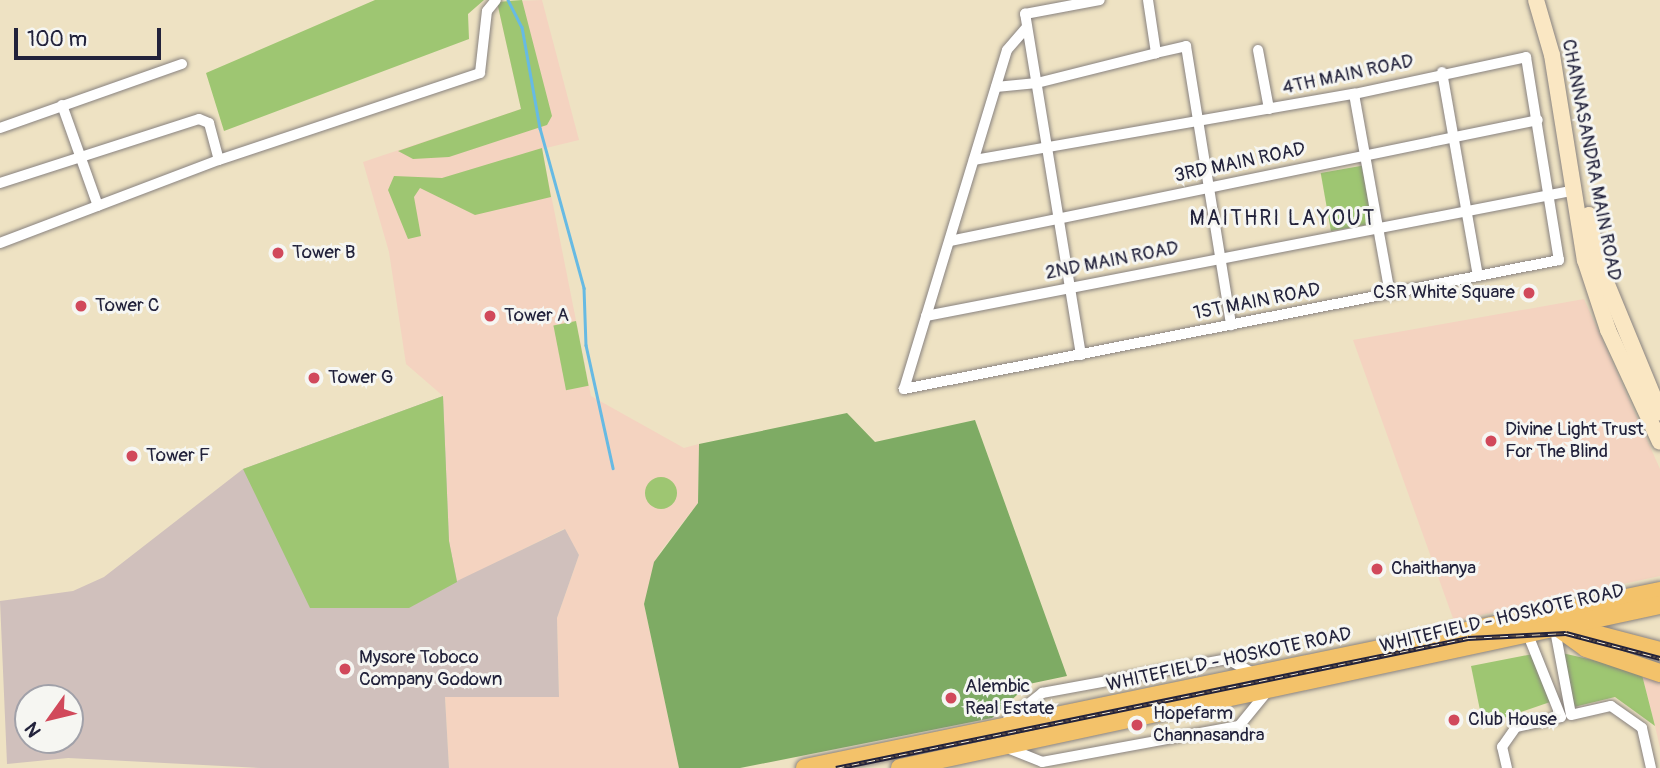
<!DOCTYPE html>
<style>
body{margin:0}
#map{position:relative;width:1660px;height:768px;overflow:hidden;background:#eee2c3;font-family:Pangolin,sans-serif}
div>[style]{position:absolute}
.built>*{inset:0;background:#f4d3c0}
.industrial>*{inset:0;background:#d0c0bc}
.green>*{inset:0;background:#9ec672;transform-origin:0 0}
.round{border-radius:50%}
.forest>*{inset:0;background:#7eab64}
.stream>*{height:2.5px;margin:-1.25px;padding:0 1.25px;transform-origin:1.25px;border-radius:1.25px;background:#67bae3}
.roads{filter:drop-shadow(0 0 2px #88827f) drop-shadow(0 0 2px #88827f)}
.street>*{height:10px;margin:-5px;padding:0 5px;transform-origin:5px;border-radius:5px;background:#fff}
.secondary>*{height:16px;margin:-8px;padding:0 8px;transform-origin:8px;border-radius:8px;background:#fae7c3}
.primary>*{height:18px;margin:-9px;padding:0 9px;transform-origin:9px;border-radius:9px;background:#f3c26a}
.rail>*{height:5px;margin-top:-2.5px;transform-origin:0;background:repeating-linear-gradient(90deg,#f6f6f2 0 8px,#22223b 0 16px);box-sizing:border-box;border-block:2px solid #22223b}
.dots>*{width:19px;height:19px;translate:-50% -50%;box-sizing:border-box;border:4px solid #f6f6f2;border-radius:50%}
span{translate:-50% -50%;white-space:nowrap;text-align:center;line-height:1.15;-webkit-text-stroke:6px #f6f6f2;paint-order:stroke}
.street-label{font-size:19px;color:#22223b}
.poi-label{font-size:19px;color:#22223b}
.left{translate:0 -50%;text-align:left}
.right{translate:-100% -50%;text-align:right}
.neighbourhood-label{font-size:21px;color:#22223b;letter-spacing:2px}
.north{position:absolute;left:14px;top:684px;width:70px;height:70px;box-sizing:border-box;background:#f6f6f2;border:2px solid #a1a1a9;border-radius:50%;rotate:236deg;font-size:19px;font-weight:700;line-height:28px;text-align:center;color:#22223b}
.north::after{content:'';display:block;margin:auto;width:24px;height:32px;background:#d1495b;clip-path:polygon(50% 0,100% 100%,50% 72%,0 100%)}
.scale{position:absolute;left:14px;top:28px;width:147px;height:32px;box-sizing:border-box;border:4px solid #22223b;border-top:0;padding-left:9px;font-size:21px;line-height:24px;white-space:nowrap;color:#22223b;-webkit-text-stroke:5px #f6f6f2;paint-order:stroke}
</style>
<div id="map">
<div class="built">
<div style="clip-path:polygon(542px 0,579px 140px,542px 149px,591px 396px,684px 448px,699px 444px,698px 503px,660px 552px,644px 604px,679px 768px,449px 768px,445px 697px,559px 697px,557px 618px,579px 555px,564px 529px,457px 582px,449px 541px,443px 396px,406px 364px,389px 252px,363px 162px,521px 109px,497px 2px)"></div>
<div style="clip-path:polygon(1584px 299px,1660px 469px,1660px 576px,1454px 621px,1353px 340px)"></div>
<div style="clip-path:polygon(1641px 671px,1660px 681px,1660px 748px,1655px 726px)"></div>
</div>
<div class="industrial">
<div style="clip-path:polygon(evenodd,443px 396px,449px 541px,457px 581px,565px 529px,579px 555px,557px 618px,559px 697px,445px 697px,449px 768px,261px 768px,68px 758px,7px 764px,0 601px,73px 591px,104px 577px,243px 469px,443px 396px,28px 698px,70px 698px,70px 740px,28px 740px,28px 698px)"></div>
</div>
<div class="green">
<div style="clip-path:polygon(375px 0,484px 0,468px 14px,469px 39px,224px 131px,206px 73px)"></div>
<div style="clip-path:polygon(522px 0,552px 116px,547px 125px,449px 157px,413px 159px,398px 151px,521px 109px,497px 2px)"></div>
<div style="clip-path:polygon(542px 148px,551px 197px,475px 215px,420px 188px,414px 197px,421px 236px,408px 239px,388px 190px,394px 176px,442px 178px)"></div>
<div style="left:1366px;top:165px;width:59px;height:46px;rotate:80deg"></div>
<div style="left:576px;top:321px;width:66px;height:23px;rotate:79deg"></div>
<div style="clip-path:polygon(443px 396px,449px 541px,457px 582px,409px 608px,310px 608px,243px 469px)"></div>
<div class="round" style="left:645px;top:477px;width:32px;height:32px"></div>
<div style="clip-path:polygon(1562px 653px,1641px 671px,1655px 726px,1615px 697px,1574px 707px)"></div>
<div style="clip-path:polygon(1533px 654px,1553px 701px,1483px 725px,1471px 666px)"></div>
</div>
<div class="forest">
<div style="clip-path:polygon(847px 413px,875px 442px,975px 420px,1067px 676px,1029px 684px,992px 718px,740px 768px,679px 768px,644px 604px,654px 562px,698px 503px,699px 444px)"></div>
</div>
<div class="stream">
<div style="left:508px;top:0;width:30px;rotate:63deg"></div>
<div style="left:522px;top:27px;width:103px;rotate:79.9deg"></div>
<div style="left:540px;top:128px;width:166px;rotate:74.6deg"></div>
<div style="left:584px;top:288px;width:57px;rotate:88deg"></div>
<div style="left:586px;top:345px;width:126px;rotate:77.6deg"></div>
</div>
<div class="roads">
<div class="street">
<div style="left:1148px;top:0;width:54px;rotate:81.4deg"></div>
<div style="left:1156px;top:53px;width:31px;rotate:-13deg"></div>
<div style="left:1186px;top:46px;width:283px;rotate:80.8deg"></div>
<div style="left:1258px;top:50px;width:60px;rotate:79.4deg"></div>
<div style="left:1442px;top:72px;width:207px;rotate:80deg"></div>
<div style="left:996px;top:87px;width:41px;rotate:-5.6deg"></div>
<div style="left:1037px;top:83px;width:123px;rotate:-14.1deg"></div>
<div style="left:1354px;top:94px;width:203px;rotate:79.8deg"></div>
<div style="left:62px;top:105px;width:107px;rotate:70.4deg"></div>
<div style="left:0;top:128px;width:193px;rotate:-19.4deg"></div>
<div style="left:974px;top:160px;width:386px;rotate:-9.9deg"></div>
<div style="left:1354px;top:94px;width:176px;rotate:-12.1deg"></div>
<div style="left:1526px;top:57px;width:206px;rotate:80.8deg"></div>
<div style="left:1559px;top:260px;width:668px;rotate:168.86deg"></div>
<div style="left:904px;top:389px;width:354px;rotate:-73.1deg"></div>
<div style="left:1007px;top:50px;width:29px;rotate:-49deg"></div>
<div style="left:0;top:183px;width:209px;rotate:-17.8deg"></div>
<div style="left:199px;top:119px;width:11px;rotate:22deg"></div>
<div style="left:209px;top:123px;width:38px;rotate:75deg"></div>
<div style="left:950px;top:241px;width:600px;rotate:-11.63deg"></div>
<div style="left:0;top:243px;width:234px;rotate:-20.8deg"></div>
<div style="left:219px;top:160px;width:275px;rotate:-18.4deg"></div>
<div style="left:480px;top:73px;width:62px;rotate:-83.6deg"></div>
<div style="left:487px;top:11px;width:14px;rotate:-51deg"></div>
<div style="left:926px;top:316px;width:662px;rotate:-10.97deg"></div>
<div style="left:1081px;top:355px;width:346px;rotate:-99.3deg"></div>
<div style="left:1025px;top:14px;width:76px;rotate:-10.6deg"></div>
<div style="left:1555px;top:630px;width:86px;rotate:79.3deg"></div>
<div style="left:1571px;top:715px;width:41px;rotate:-12.7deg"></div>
<div style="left:1611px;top:706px;width:38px;rotate:35deg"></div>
<div style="left:1642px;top:728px;width:41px;rotate:77.3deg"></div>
<div style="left:1001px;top:726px;width:53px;rotate:-38.8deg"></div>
<div style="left:1042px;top:693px;width:188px;rotate:-10.4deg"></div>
<div style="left:1227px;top:659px;width:36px;rotate:28deg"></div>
<div style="left:1005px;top:747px;width:40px;rotate:22deg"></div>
<div style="left:1042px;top:762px;width:200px;rotate:-10.4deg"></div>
<div style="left:1239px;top:726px;width:43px;rotate:-50.7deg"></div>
<div style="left:1507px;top:768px;width:22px;rotate:-103deg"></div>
<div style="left:1502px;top:747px;width:24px;rotate:-55deg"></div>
<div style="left:1516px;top:727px;width:46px;rotate:-12.5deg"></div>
<div style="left:1561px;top:717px;width:88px;rotate:-111.9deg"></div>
</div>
<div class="secondary">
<div style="left:1536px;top:0;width:57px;rotate:73.8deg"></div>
<div style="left:1552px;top:55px;width:208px;rotate:80.9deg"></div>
<div style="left:1585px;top:260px;width:74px;rotate:71.8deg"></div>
<div style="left:1608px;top:330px;width:123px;rotate:65.1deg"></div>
<div style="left:1589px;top:215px;width:46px;rotate:79.9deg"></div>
<div style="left:1597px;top:260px;width:165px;rotate:67.6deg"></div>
</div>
<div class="primary">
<div style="left:1572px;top:628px;width:91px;rotate:14.6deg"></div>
<div style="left:1560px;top:629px;width:32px;rotate:36deg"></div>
<div style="left:1586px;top:648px;width:78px;rotate:18.7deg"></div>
<div style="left:805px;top:768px;width:873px;rotate:-11.7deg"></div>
<div style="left:900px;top:768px;width:777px;rotate:-12.11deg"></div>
</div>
</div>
<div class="rail">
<div style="left:836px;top:768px;width:645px;rotate:-11.62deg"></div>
<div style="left:1468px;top:638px;width:98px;rotate:-2.9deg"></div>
<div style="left:1566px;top:633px;width:97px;rotate:14.9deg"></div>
</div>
<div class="dots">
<div style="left:278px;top:253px;background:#d1495b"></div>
<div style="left:1529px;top:293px;background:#d1495b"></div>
<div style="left:81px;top:306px;background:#d1495b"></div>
<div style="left:490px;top:316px;background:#d1495b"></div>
<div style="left:314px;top:378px;background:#d1495b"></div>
<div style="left:1491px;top:441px;background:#d1495b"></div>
<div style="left:132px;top:456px;background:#d1495b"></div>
<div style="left:1377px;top:569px;background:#d1495b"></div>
<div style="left:345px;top:669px;background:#d1495b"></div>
<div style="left:951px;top:698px;background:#d1495b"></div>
<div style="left:1454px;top:720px;background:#d1495b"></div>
<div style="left:1137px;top:725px;background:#d1495b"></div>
</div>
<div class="street-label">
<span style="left:1348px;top:75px;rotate:-12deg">4TH MAIN ROAD</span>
<span style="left:1591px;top:160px;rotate:79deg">CHANNASANDRA MAIN ROAD</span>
<span style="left:1240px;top:163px;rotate:-12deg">3RD MAIN ROAD</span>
<span style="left:1112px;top:261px;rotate:-11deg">2ND MAIN ROAD</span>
<span style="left:1257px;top:302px;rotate:-11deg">1ST MAIN ROAD</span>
<span style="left:1502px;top:619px;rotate:-13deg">WHITEFIELD - HOSKOTE ROAD</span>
<span style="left:1229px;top:660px;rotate:-12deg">WHITEFIELD - HOSKOTE ROAD</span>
</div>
<div class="poi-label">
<span class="left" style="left:292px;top:253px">Tower B</span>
<span class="right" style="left:1515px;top:293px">CSR White Square</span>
<span class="left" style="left:95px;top:306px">Tower C</span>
<span class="left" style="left:504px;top:316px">Tower A</span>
<span class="left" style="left:328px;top:378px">Tower G</span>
<span class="left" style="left:1505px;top:441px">Divine Light Trust<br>For The Blind</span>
<span class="left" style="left:146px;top:456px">Tower F</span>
<span class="left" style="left:1391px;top:569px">Chaithanya</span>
<span class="left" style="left:359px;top:669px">Mysore Toboco<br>Company Godown</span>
<span class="left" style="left:965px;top:698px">Alembic<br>Real Estate</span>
<span class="left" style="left:1153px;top:725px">Hopefarm<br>Channasandra</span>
<span class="left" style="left:1468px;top:720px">Club House</span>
</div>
<div class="neighbourhood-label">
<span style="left:1283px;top:219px">MAITHRI LAYOUT</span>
</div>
<div class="north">N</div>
<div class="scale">100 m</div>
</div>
